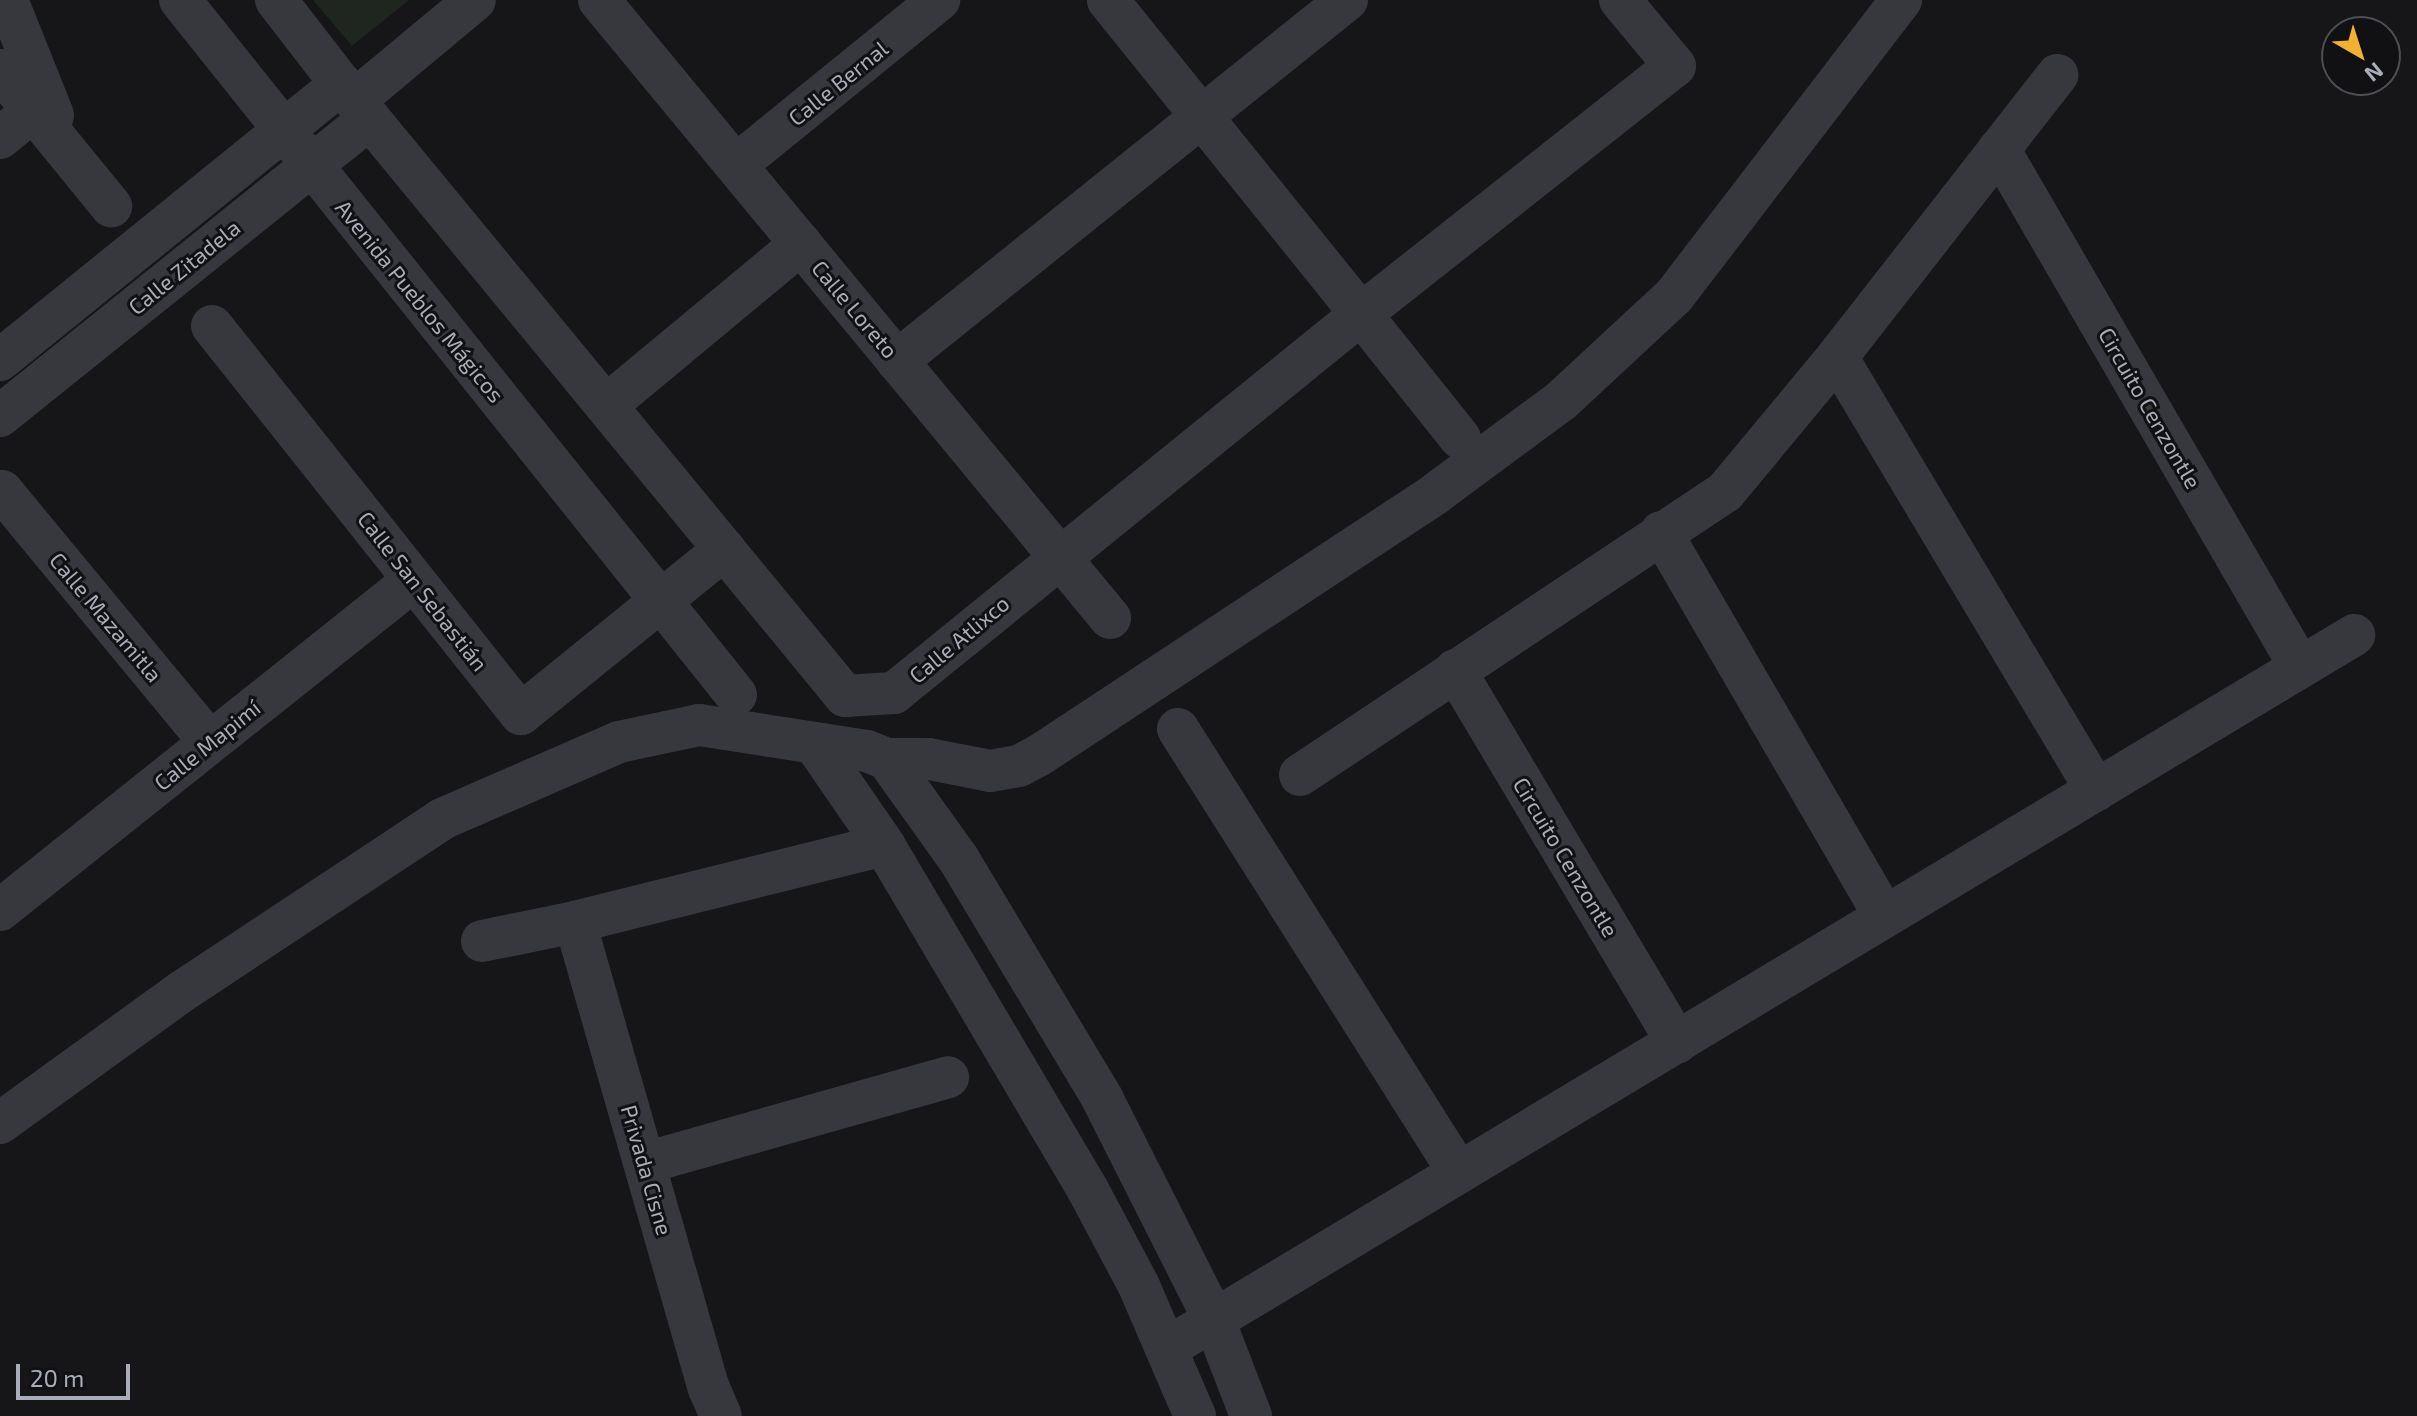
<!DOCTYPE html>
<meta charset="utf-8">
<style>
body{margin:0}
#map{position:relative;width:2417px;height:1416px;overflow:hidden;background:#161618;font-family:"Exo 2",sans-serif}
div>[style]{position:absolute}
.green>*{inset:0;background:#1e261f}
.minor>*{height:42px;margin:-21px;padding:0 21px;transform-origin:21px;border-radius:21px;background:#37383d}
span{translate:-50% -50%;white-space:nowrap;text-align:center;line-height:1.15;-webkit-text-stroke:6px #111113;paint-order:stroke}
.street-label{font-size:22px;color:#a8adb8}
.north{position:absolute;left:2321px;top:16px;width:80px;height:80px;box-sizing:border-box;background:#111113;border:2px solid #4d4f55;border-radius:50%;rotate:141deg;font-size:22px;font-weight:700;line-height:32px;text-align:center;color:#a8adb8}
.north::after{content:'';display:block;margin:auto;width:28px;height:36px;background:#f2b134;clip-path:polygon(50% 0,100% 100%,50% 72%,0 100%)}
.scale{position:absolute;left:16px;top:1364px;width:114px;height:36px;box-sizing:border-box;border:4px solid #a8adb8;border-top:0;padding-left:10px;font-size:24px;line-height:28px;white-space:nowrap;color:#a8adb8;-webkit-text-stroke:6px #111113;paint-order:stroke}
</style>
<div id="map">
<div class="green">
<div style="clip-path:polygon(313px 0,409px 0,352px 46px)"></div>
</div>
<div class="minor">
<div style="left:7px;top:0;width:124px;rotate:68.2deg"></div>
<div style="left:180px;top:0;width:890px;rotate:51.34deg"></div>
<div style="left:276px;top:0;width:106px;rotate:52.3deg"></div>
<div style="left:341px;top:84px;width:793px;rotate:50.53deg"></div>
<div style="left:845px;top:696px;width:49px;rotate:-3.5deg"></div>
<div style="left:894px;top:693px;width:601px;rotate:-39.06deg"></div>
<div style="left:1361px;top:314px;width:403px;rotate:-128.9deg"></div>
<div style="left:599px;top:0;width:802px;rotate:50.41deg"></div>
<div style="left:0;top:70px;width:176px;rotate:50.8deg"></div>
<div style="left:355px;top:100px;width:156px;rotate:-39.8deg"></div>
<div style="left:0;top:138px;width:43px;rotate:-39.3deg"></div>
<div style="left:1999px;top:149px;width:599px;rotate:59.84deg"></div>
<div style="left:736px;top:165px;width:262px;rotate:-39.1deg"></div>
<div style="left:212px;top:326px;width:496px;rotate:51.5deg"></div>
<div style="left:521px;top:714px;width:262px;rotate:-39deg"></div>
<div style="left:1837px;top:357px;width:505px;rotate:59.11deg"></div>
<div style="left:0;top:360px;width:439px;rotate:-39deg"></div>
<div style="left:897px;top:361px;width:577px;rotate:-38.74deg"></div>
<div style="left:608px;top:404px;width:251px;rotate:-39.7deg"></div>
<div style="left:0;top:416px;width:474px;rotate:-38.8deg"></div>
<div style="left:1460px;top:438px;width:159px;rotate:-128.6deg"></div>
<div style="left:1361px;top:314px;width:400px;rotate:-38.3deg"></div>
<div style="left:1675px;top:66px;width:86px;rotate:-129.8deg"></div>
<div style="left:2px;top:491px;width:326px;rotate:50.4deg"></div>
<div style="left:1661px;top:532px;width:445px;rotate:59.8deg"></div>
<div style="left:1455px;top:670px;width:434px;rotate:59.2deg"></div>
<div style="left:1178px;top:729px;width:525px;rotate:57.67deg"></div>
<div style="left:814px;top:743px;width:124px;rotate:55.5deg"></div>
<div style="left:884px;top:845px;width:401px;rotate:59.4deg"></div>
<div style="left:1088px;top:1190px;width:109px;rotate:62deg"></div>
<div style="left:1139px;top:1286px;width:142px;rotate:66.7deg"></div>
<div style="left:887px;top:759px;width:122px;rotate:54.4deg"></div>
<div style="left:958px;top:858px;width:280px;rotate:59deg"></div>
<div style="left:1102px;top:1098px;width:249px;rotate:63.2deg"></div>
<div style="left:1214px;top:1320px;width:103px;rotate:68.9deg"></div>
<div style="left:1300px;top:775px;width:511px;rotate:-33.66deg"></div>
<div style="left:1725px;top:492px;width:175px;rotate:-50.3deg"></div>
<div style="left:1837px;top:357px;width:358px;rotate:-52deg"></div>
<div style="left:0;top:910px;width:529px;rotate:-38.56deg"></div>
<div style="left:575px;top:922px;width:485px;rotate:74deg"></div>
<div style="left:709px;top:1388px;width:30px;rotate:67deg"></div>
<div style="left:482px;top:941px;width:95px;rotate:-11.5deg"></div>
<div style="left:575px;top:922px;width:318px;rotate:-14deg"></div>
<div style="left:0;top:1123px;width:223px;rotate:-35.9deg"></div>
<div style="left:181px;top:992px;width:313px;rotate:-33.5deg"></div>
<div style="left:442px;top:819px;width:193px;rotate:-23.5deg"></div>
<div style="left:619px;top:742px;width:82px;rotate:-12deg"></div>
<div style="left:699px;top:725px;width:170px;rotate:8.8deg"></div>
<div style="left:867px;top:751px;width:22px;rotate:22deg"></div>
<div style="left:887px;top:759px;width:42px"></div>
<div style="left:929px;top:759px;width:62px;rotate:11.1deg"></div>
<div style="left:990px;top:771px;width:29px;rotate:-10deg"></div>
<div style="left:1019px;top:766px;width:21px;rotate:-28deg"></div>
<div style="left:1038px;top:756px;width:476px;rotate:-33.4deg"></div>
<div style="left:1435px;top:494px;width:158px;rotate:-36.5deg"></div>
<div style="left:1562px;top:400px;width:153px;rotate:-42.9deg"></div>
<div style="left:1674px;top:296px;width:373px;rotate:-52.5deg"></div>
<div style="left:645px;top:1163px;width:315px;rotate:-15.8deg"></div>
<div style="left:1167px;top:1348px;width:1385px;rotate:-30.99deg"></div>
</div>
<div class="street-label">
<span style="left:838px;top:83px;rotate:-39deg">Calle Bernal</span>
<span style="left:184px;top:267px;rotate:-39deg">Calle Zitadela</span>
<span style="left:420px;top:301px;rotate:51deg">Avenida Pueblos Mágicos</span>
<span style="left:855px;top:309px;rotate:50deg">Calle Loreto</span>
<span style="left:2150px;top:408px;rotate:60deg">Circuito Cenzontle</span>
<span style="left:423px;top:591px;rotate:52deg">Calle San Sebastián</span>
<span style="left:106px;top:617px;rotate:50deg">Calle Mazamitla</span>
<span style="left:959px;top:639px;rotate:-40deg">Calle Atlixco</span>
<span style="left:207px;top:745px;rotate:-39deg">Calle Mapimí</span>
<span style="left:1566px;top:857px;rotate:59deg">Circuito Cenzontle</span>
<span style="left:647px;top:1170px;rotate:74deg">Privada Cisne</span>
</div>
<div class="north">N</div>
<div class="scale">20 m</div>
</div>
